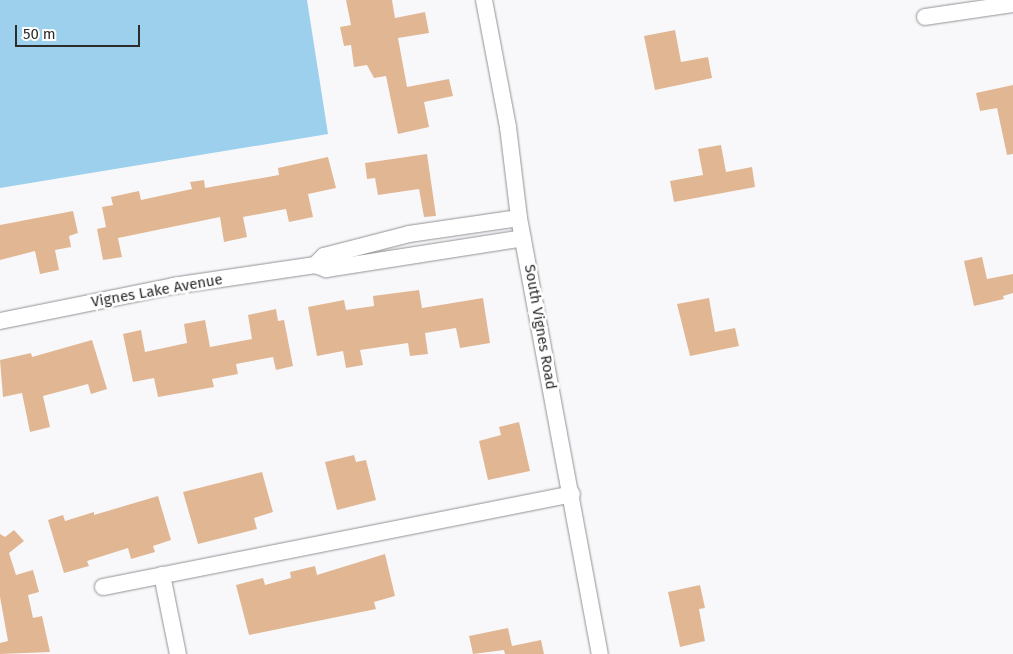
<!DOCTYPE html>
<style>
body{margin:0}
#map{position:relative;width:1013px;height:654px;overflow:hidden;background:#f8f8fb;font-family:"Fira Sans",sans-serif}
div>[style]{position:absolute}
.water>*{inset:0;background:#9cd0ed}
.building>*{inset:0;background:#e1b793}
.roads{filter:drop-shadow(0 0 1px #929295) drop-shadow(0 0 1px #929295)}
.minor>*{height:16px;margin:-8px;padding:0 8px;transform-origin:8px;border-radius:8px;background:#fff}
span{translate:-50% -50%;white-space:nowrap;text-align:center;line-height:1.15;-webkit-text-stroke:5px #fff;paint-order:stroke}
.street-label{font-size:15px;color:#2c2c2d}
.scale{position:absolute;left:15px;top:25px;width:125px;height:22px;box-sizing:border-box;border:2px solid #2c2c2d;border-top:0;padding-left:6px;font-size:15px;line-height:18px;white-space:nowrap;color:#2c2c2d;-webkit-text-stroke:4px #fff;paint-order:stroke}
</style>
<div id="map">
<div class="water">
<div style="clip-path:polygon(0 0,307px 0,328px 134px,0 188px)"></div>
</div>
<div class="building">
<div style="clip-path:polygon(346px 0,392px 0,395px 18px,425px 12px,429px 33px,398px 38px,407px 87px,449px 79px,453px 96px,424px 102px,429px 127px,398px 134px,386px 76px,374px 78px,367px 65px,354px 67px,351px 45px,344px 46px,340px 27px,351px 25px)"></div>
<div style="clip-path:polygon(675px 30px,681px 62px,708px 57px,712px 78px,655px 90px,644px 36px)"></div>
<div style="clip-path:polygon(1013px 85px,1013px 154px,1007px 155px,997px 108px,980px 111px,976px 93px)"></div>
<div style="clip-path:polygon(721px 145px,726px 172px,752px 167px,755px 187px,674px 202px,670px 181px,703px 175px,698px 149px)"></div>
<div style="clip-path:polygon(427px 154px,436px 216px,424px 217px,419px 189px,378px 195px,375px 178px,367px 179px,365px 163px)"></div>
<div style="clip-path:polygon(328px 157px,336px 188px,308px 194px,313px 217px,289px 222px,286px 209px,243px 217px,247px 237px,224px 242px,220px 217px,118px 238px,122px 257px,103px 260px,97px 229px,106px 227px,102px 207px,113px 205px,111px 197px,139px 191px,141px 200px,192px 189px,190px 182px,204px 180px,205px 188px,279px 175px,278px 168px)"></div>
<div style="clip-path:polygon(73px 211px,78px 233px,69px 236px,71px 247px,55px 250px,59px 270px,40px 274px,35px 251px,0 260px,0 225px)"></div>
<div style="clip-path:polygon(982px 257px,987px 279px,1013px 274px,1013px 293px,1003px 296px,1004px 299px,974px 306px,964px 261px)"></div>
<div style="clip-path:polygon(419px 290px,422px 308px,483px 298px,490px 343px,460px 348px,456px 328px,425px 333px,428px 354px,410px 356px,408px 343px,360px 350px,363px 365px,346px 368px,343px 351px,317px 356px,308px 307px,344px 300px,346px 310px,374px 306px,373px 296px)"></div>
<div style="clip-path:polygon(709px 298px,715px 332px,735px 328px,739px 346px,690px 356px,677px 304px)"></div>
<div style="clip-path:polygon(276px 309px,278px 321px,284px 320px,293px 366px,276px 370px,273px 357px,236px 364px,238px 374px,212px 379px,214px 387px,158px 397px,154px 378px,133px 382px,123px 334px,141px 330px,145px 352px,187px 343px,184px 324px,205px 320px,210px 347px,252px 339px,248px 315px)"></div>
<div style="clip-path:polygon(92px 340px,107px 389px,91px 394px,88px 384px,43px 396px,50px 427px,30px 432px,22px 393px,3px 397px,0 360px,31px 353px,32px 357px)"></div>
<div style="clip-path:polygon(519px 422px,530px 471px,488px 480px,479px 441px,501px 435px,499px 427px)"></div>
<div style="clip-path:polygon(354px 455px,356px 462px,366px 460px,376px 500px,337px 510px,325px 462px)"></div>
<div style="clip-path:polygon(262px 472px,273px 512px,254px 518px,257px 529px,198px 544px,183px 492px)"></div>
<div style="clip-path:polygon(158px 496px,171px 540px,153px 546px,155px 552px,131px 559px,128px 548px,87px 561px,89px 566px,64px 573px,48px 520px,63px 515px,65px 521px,94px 512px,94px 515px)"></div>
<div style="clip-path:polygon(14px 530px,24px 541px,9px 553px,16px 575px,33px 570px,39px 592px,28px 595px,33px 618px,42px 616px,50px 652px,0 654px,0 643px,8px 641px,0 597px,0 534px,5px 537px)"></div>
<div style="clip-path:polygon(385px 554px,395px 596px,374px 602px,376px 609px,249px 635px,236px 585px,263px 578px,265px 585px,291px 578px,290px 572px,315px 566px,317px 575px)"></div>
<div style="clip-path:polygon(700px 585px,705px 608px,699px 609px,705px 641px,680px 647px,668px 592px)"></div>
<div style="clip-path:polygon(508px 628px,512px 646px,541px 640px,544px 654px,505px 654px,504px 650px,473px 654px,469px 636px)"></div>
</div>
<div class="roads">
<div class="minor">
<div style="left:484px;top:0;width:129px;rotate:79.3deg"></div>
<div style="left:508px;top:127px;width:92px;rotate:83.1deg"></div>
<div style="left:519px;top:218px;width:443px;rotate:79.5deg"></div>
<div style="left:925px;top:17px;width:89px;rotate:-8.4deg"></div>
<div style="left:315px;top:265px;width:13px;rotate:-45deg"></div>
<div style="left:324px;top:256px;width:88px;rotate:-14.5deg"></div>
<div style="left:409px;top:234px;width:111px;rotate:-8.3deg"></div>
<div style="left:0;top:321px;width:177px;rotate:-11.4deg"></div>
<div style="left:173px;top:286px;width:144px;rotate:-8.4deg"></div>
<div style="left:315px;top:265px;width:12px;rotate:20deg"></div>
<div style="left:326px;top:269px;width:199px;rotate:-8.9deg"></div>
<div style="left:162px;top:575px;width:81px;rotate:78.6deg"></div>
<div style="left:103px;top:587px;width:478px;rotate:-11.2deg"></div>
</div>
</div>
<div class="street-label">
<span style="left:157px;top:291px;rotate:-10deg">Vignes Lake Avenue</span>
<span style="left:540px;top:327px;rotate:80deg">South Vignes Road</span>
</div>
<div class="scale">50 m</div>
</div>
